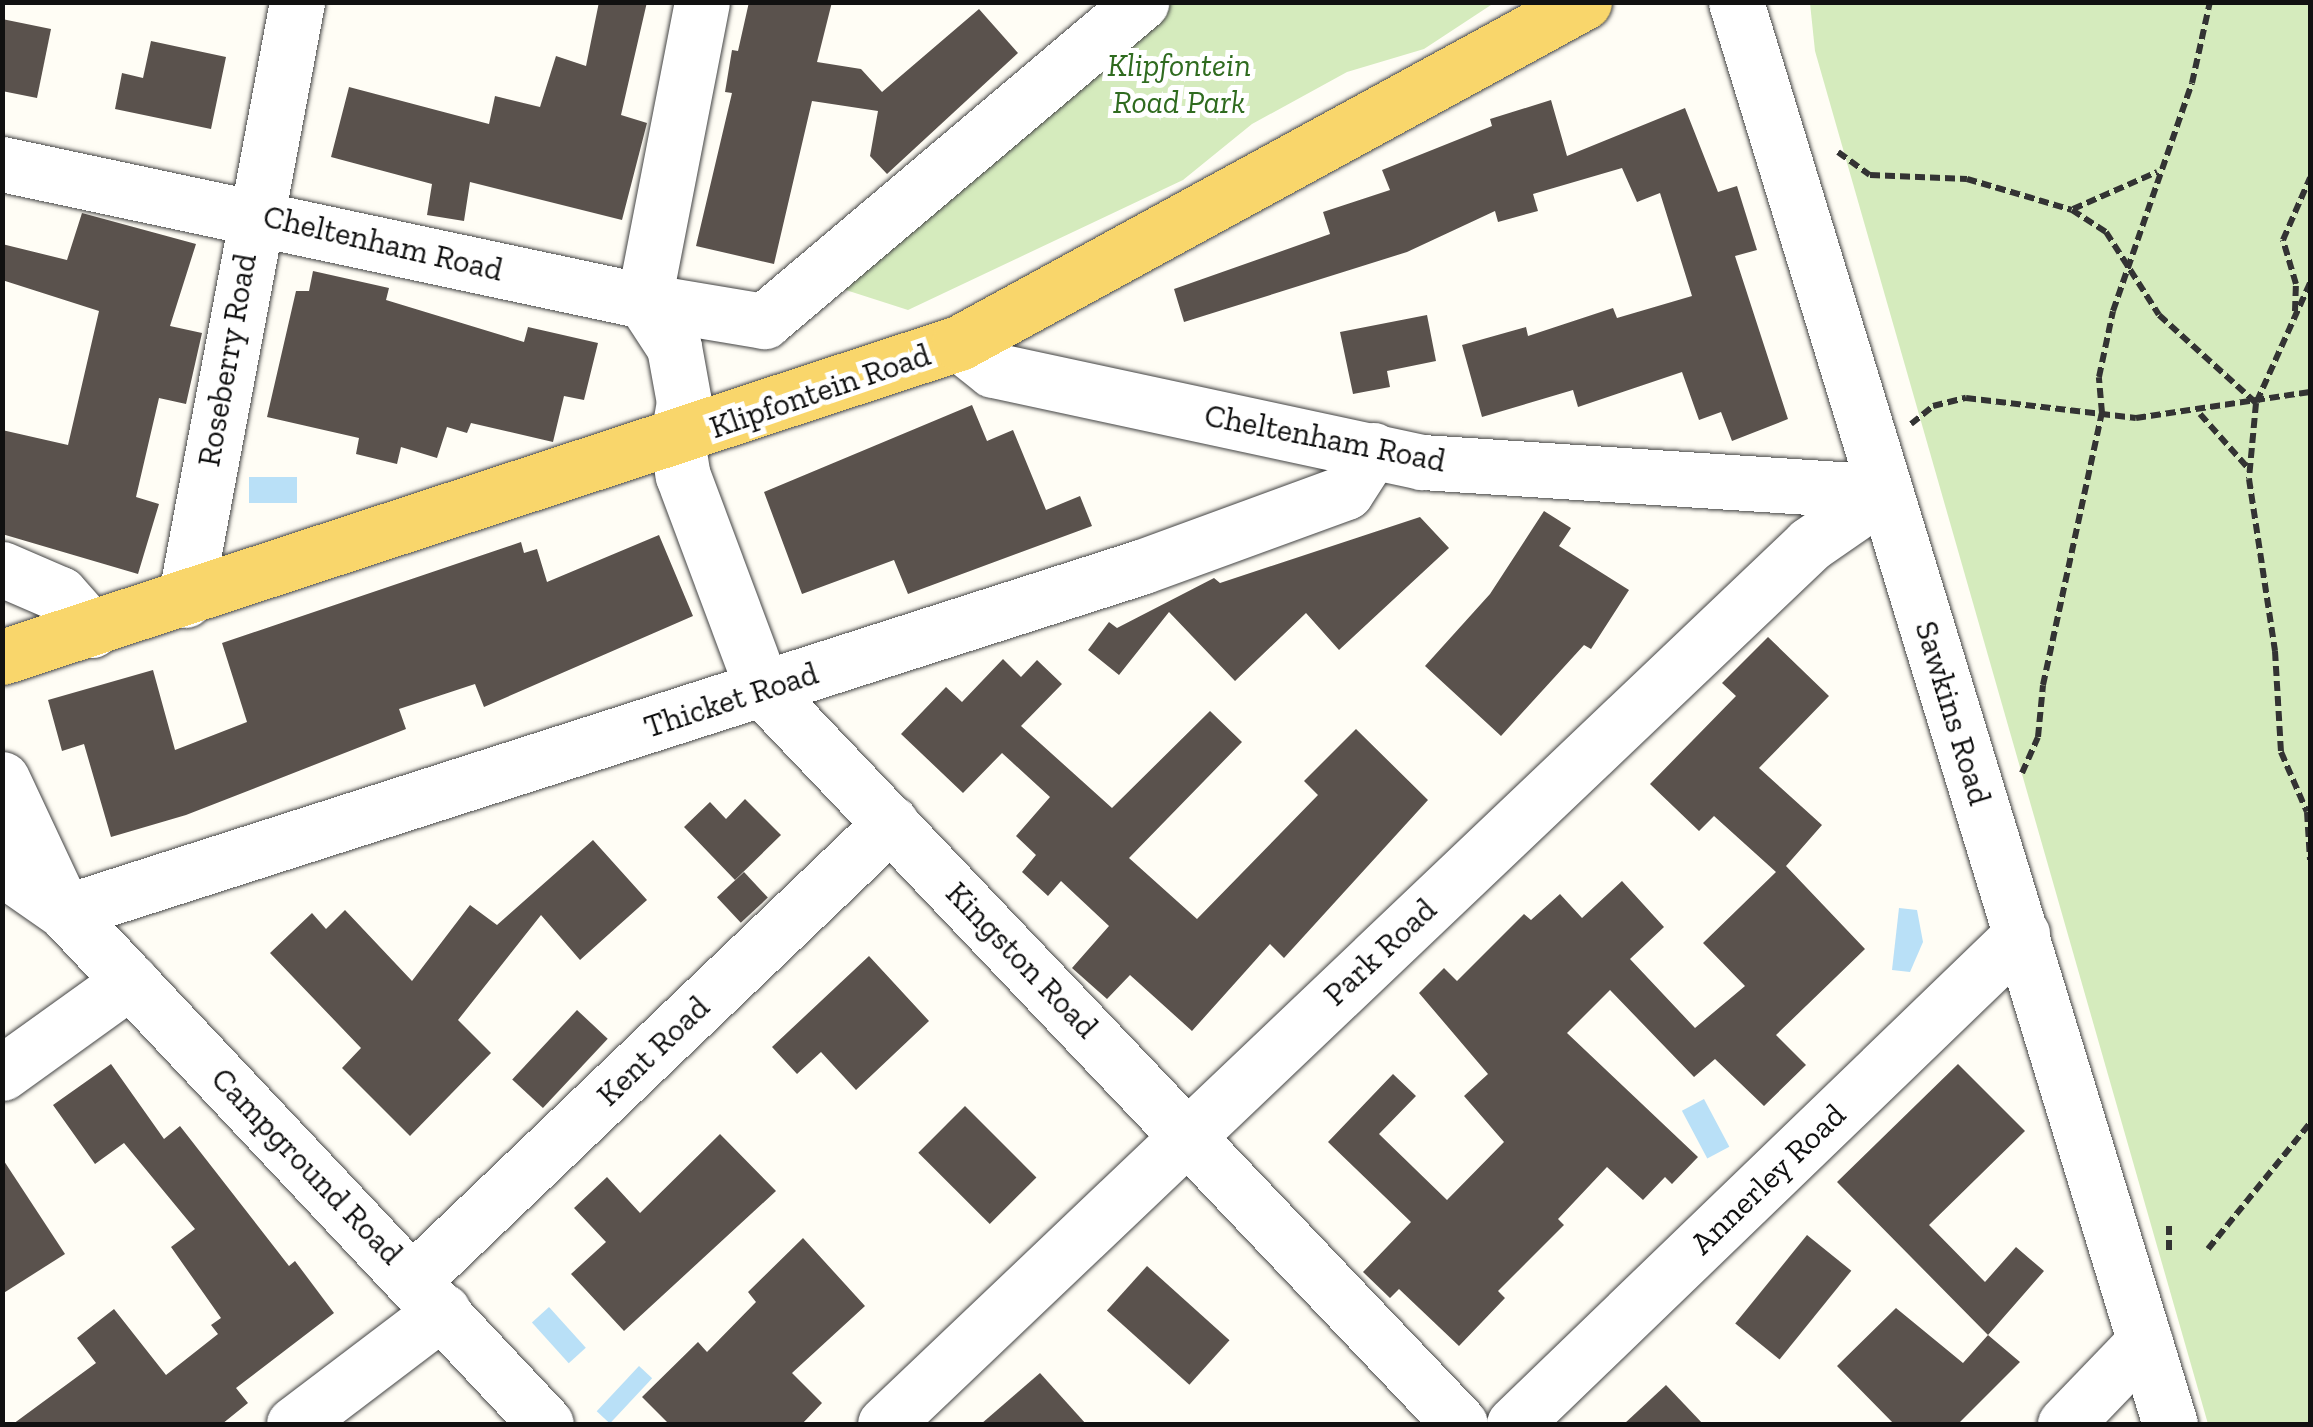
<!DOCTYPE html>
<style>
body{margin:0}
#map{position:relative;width:2313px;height:1427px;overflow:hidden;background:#fffdf5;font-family:"Zilla Slab",serif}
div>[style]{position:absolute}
.green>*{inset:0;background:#d5ebbd}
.water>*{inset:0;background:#b9e0f7;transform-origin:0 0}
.building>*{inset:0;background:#5a524d;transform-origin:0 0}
.path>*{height:6px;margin-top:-3px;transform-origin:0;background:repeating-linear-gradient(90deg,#333 0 10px,transparent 0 15px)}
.roads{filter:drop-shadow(0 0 2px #444) drop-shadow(0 0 2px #444)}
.minor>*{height:55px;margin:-27.5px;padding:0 27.5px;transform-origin:27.5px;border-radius:27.5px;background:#fff}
.major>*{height:55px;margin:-27.5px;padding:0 27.5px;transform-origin:27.5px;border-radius:27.5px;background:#f9d66b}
span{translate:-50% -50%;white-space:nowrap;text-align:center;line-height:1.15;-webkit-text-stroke:10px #fff;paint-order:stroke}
.park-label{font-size:32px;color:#2f6b1f;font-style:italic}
.street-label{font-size:32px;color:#111}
.frame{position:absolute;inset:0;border:5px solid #111;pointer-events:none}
</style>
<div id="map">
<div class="green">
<div style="clip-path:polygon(1157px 3px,1494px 3px,1424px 49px,1347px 72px,1252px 124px,1183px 180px,908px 310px,824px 283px)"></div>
<div style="clip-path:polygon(1810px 3px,2310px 3px,2310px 1424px,2208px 1424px,1815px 51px)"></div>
</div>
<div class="water">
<div style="left:297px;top:477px;width:26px;height:48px;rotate:90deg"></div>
<div style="clip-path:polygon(1899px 908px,1917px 910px,1923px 942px,1910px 972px,1892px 970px)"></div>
<div style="left:1704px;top:1099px;width:54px;height:25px;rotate:62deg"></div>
<div style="left:549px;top:1307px;width:55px;height:23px;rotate:48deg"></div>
<div style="left:639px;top:1366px;width:18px;height:62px;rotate:43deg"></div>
</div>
<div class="building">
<div style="clip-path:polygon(599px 2px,647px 2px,621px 115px,647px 123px,622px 220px,470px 182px,464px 221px,427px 215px,432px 184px,331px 157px,349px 87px,489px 124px,495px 96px,540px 107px,556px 56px,586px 66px)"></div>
<div style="clip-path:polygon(749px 2px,832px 2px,817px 62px,861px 69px,882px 92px,979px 9px,1018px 53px,887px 174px,870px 156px,878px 111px,812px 101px,774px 264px,696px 246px,732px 93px,725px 92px,732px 50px,738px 51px)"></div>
<div style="clip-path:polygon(2px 19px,51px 29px,37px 98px,2px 91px)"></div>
<div style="clip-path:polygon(151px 41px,226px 57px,211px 129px,115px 109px,122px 73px,143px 78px)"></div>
<div style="clip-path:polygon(1551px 100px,1567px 156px,1685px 108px,1718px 192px,1737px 186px,1757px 250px,1735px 256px,1788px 419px,1732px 441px,1721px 412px,1699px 420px,1682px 372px,1578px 407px,1573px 390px,1482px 417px,1462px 345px,1526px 327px,1528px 336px,1613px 308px,1617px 318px,1692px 296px,1660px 193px,1637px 202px,1622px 168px,1533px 194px,1538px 211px,1498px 222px,1495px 211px,1407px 252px,1184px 322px,1174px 289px,1330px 234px,1323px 212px,1390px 190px,1382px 170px,1492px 126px,1490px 119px)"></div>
<div style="clip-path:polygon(82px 213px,196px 244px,170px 326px,202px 333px,186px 404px,159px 398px,136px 497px,159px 504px,138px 574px,2px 534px,2px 430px,68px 445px,99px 311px,2px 280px,2px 244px,67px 260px)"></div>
<div style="clip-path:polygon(313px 271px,389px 288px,386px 300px,524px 342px,528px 327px,598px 343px,584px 400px,564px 396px,553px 442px,471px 423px,467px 433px,447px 427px,437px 458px,401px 447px,397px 464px,356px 454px,359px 438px,267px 417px,296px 291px,309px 291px)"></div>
<div style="clip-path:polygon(1427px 315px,1436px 361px,1387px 371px,1390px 387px,1353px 394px,1340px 332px)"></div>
<div style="clip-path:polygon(972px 405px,987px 441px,1013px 430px,1046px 510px,1080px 496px,1092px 526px,908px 594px,894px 560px,802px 594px,764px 492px)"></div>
<div style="clip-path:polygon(1544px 511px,1571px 528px,1559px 546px,1629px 590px,1591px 649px,1584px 645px,1501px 736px,1425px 666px,1490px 594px)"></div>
<div style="clip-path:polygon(1420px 517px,1449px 548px,1339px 650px,1306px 613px,1235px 681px,1169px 612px,1119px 675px,1088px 650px,1109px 622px,1117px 628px,1214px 578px,1220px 583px)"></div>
<div style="clip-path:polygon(659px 535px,693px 616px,484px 707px,475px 684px,399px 709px,406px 729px,186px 815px,111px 837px,84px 744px,62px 751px,48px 700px,153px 670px,175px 750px,247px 722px,222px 643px,521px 542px,524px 553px,537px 549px,547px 582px)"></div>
<div style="clip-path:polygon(1768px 637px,1829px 696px,1759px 768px,1822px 825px,1786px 866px,1865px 949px,1776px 1035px,1806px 1065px,1764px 1106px,1715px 1059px,1694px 1077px,1610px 990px,1567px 1033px,1698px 1157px,1672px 1184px,1665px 1177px,1643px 1200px,1607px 1167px,1558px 1219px,1564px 1225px,1498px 1291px,1505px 1298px,1459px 1346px,1399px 1289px,1390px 1298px,1363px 1272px,1411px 1222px,1328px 1142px,1393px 1074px,1416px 1096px,1379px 1134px,1447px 1200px,1504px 1142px,1464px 1096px,1488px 1074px,1419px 993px,1444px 968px,1457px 981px,1524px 914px,1531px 920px,1560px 894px,1582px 918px,1622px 881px,1664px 927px,1630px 959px,1695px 1028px,1745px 986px,1703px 943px,1776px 872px,1714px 816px,1699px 831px,1650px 784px,1736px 696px,1722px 683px)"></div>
<div style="clip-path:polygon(1003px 659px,1021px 677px,1037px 660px,1062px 684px,1021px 726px,1112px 808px,1210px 711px,1242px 742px,1129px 858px,1197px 919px,1318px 795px,1304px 781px,1356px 729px,1428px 800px,1284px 958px,1270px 944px,1192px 1031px,1130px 975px,1107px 999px,1072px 968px,1109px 926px,1061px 881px,1048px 896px,1022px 872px,1036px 855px,1016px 836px,1050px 797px,1002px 753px,963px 793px,901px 734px,946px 687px,962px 702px)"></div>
<div style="clip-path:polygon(745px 799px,781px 835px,735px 880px,684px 827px,710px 802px,726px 819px)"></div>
<div style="clip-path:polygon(593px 840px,647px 900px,580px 960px,541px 915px,458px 1020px,491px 1053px,410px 1136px,342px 1068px,361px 1048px,270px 953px,312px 913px,326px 929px,345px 910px,412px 981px,470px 905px,497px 925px)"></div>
<div style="left:744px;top:872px;width:35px;height:37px;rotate:47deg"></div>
<div style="clip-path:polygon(869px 956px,929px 1021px,856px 1090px,821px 1052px,797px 1074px,772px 1047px)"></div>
<div style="left:577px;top:1010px;width:42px;height:95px;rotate:43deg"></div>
<div style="clip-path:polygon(111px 1064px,164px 1139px,180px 1126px,289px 1266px,295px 1261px,334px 1313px,236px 1388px,248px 1403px,222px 1424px,13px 1424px,96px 1363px,77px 1338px,114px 1309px,166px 1375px,218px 1334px,211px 1325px,221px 1318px,171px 1247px,195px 1229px,124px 1143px,95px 1164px,53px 1105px)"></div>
<div style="clip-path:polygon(1958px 1064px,2025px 1131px,1929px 1225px,1985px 1282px,2016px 1247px,2044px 1271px,1988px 1335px,1837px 1182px)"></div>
<div style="left:965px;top:1106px;width:101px;height:66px;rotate:45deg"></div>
<div style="clip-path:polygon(720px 1134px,776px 1191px,624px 1331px,571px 1274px,606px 1242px,574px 1208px,607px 1177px,640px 1213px)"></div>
<div style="clip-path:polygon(2px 1158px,65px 1254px,2px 1294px)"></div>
<div style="left:1807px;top:1235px;width:57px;height:114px;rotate:39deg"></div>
<div style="clip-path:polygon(803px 1238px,865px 1306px,792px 1373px,822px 1403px,802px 1424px,669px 1424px,642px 1397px,698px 1342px,707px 1352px,756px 1302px,748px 1292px)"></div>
<div style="left:1147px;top:1266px;width:111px;height:60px;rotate:42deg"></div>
<div style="clip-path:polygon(1896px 1308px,1963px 1363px,1988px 1335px,2020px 1362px,1958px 1424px,1894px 1424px,1837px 1366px)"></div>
<div style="clip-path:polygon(1040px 1373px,1086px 1424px,981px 1424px)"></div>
<div style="clip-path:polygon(1666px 1385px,1703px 1424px,1624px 1424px)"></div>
</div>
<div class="path">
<div style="left:1838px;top:152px;width:39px;rotate:36deg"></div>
<div style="left:1870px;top:175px;width:97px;rotate:2.4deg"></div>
<div style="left:1967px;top:179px;width:109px;rotate:16.4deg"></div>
<div style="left:2072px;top:210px;width:40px;rotate:32.9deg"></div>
<div style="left:2106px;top:232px;width:98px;rotate:57.4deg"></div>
<div style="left:2159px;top:315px;width:131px;rotate:42.2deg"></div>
<div style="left:2073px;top:209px;width:92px;rotate:-23.8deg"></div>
<div style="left:2310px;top:283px;width:132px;rotate:114.2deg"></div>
<div style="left:2256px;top:403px;width:76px;rotate:95.3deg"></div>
<div style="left:2249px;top:479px;width:174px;rotate:81.4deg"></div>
<div style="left:2275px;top:651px;width:101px;rotate:86.6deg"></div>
<div style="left:2281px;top:752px;width:65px;rotate:66.6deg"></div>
<div style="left:2307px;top:812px;width:48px;rotate:86.4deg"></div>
<div style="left:2295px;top:311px;width:27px;rotate:-88deg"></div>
<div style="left:2296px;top:284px;width:46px;rotate:-106.5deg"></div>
<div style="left:2283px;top:240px;width:68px;rotate:-66.5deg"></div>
<div style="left:2200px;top:414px;width:72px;rotate:48.4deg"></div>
<div style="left:1911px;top:424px;width:28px;rotate:-39deg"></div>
<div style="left:1933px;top:406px;width:34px;rotate:-14deg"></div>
<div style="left:1966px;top:398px;width:171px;rotate:6.7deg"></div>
<div style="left:2136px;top:418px;width:176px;rotate:-8.5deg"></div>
<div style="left:2022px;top:773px;width:39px;rotate:-66deg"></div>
<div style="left:2038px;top:737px;width:52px;rotate:-84.5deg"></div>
<div style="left:2043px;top:685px;width:278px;rotate:-77.8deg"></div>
<div style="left:2102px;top:413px;width:36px;rotate:-95deg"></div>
<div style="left:2099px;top:377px;width:67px;rotate:-78deg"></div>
<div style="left:2113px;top:311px;width:241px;rotate:-70.9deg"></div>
<div style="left:2192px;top:83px;width:83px;rotate:-77.5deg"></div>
<div style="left:2208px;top:1249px;width:162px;rotate:-51deg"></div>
<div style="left:2169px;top:1250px;width:24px;rotate:-90deg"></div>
</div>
<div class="roads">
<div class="minor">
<div style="left:702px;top:2px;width:305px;rotate:101deg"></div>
<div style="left:644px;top:301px;width:55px;rotate:56.9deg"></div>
<div style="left:674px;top:347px;width:56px;rotate:79.7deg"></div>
<div style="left:684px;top:402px;width:39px;rotate:100deg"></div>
<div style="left:677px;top:440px;width:36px;rotate:81deg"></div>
<div style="left:683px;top:476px;width:228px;rotate:69.5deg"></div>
<div style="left:763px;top:690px;width:1012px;rotate:46.48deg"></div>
<div style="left:1736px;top:2px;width:1487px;rotate:73.03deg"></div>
<div style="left:2px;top:164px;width:656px;rotate:12.05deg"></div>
<div style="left:644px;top:301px;width:122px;rotate:9.5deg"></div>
<div style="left:764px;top:321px;width:494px;rotate:-40.2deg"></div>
<div style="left:959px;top:343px;width:43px;rotate:38.5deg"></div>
<div style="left:993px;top:370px;width:439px;rotate:12.1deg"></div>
<div style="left:1422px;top:462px;width:464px;rotate:3.7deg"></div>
<div style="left:2px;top:569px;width:63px;rotate:23.3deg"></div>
<div style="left:60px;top:594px;width:48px;rotate:48.4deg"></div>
<div style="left:185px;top:600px;width:608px;rotate:-79.39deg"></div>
<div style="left:2px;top:779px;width:144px;rotate:64.9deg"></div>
<div style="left:2px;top:868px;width:77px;rotate:34.9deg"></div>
<div style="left:65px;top:912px;width:702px;rotate:46.79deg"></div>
<div style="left:65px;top:912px;width:1130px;rotate:-17.78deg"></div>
<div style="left:1141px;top:567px;width:218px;rotate:-20.1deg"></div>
<div style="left:1346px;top:492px;width:50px;rotate:-57.3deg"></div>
<div style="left:2px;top:1073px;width:158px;rotate:-35.7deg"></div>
<div style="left:414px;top:1279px;width:660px;rotate:-43.71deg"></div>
<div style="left:294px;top:1424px;width:187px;rotate:-37.2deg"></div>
<div style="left:885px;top:1424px;width:1277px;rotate:-43.57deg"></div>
<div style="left:1810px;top:544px;width:91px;rotate:-34.7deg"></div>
<div style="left:1514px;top:1424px;width:706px;rotate:-43.97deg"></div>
<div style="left:2065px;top:1424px;width:115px;rotate:-46.1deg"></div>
</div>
<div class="major">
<div style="left:2px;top:657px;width:1007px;rotate:-18.17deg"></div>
<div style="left:959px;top:343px;width:712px;rotate:-28.62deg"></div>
</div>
</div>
<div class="park-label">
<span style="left:1179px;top:84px">Klipfontein<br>Road Park</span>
</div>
<div class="street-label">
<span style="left:383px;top:243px;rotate:13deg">Cheltenham Road</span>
<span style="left:227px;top:360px;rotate:-80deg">Roseberry Road</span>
<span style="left:820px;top:391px;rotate:-19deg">Klipfontein Road</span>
<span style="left:1325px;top:438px;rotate:11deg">Cheltenham Road</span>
<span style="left:731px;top:700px;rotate:-18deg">Thicket Road</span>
<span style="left:1953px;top:713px;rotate:73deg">Sawkins Road</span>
<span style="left:1380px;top:952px;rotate:-43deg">Park Road</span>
<span style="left:1022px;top:960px;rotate:46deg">Kingston Road</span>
<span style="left:653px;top:1051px;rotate:-44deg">Kent Road</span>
<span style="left:307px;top:1166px;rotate:46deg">Campground Road</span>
<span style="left:1768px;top:1179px;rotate:-44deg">Annerley Road</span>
</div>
<div class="frame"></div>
</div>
